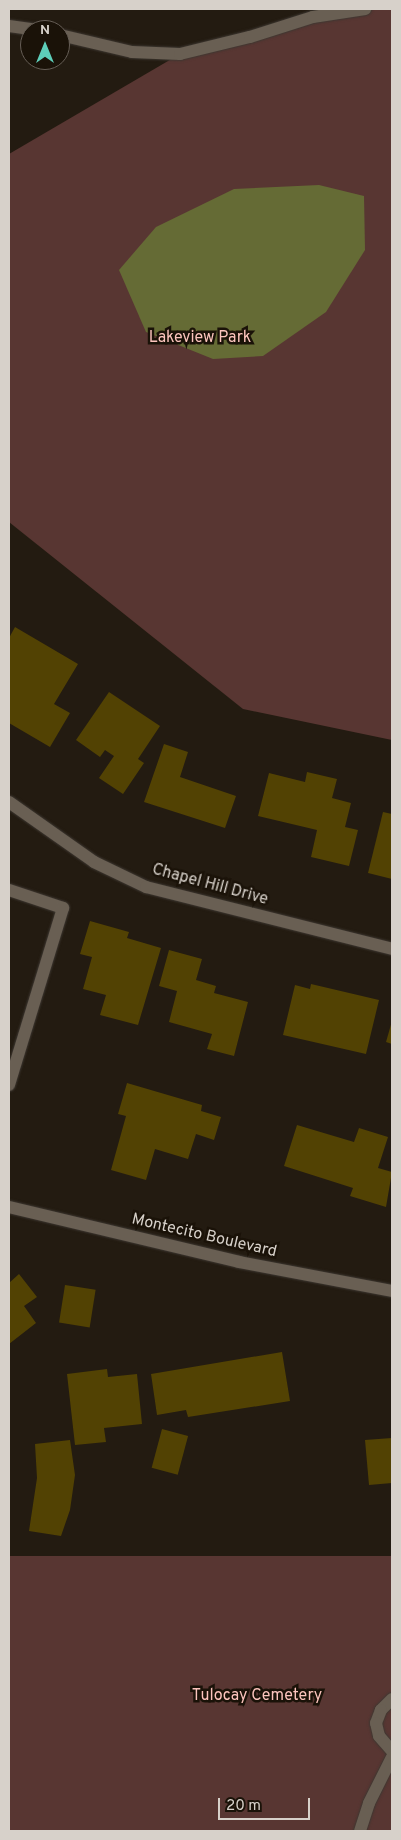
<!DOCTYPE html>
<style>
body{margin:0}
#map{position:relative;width:401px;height:1840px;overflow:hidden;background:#231b11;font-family:Overpass,sans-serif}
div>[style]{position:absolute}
.green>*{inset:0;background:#583632;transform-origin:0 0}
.water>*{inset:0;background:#656b35}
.building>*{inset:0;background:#524203;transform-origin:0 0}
.roads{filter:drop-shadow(0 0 1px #3d3731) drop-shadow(0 0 1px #3d3731)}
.minor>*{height:12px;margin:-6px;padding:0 6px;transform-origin:6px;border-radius:6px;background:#695f53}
span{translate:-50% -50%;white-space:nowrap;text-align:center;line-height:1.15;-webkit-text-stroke:5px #1a1208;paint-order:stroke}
.park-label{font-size:16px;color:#fcc4bd}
.street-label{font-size:16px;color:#d7d1ca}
.frame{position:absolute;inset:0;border:10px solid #d7d1ca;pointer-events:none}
.north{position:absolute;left:20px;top:20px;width:50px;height:50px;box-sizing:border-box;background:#1a1208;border:1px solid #665e56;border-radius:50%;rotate:0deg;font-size:14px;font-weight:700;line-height:20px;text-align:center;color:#d7d1ca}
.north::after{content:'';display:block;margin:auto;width:18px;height:22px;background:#5dceb9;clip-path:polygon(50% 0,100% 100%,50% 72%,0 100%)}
.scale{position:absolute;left:218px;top:1798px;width:92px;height:22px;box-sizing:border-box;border:2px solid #d7d1ca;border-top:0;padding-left:6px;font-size:15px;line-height:18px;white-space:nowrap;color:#d7d1ca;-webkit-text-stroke:4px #1a1208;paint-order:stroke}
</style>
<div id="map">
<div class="green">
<div style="clip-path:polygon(364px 9px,392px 9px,392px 740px,243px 709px,9px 522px,9px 154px,180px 54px)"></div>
<div style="left:392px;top:1556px;width:275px;height:384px;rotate:90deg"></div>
</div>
<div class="water">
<div style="clip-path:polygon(319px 185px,364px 196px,365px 250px,326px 312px,263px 356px,213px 359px,146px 332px,119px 270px,156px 227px,234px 189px)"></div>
</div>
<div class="building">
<div style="clip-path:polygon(15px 627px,78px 664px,54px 704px,70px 713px,50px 747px,9px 723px,9px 638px)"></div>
<div style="clip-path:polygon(109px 692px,160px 726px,138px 759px,144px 763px,123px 794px,99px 778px,114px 756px,105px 750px,100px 757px,76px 740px)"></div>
<div style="clip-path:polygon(164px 744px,188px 752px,180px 777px,236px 796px,225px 828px,144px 802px)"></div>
<div style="clip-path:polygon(307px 772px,337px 779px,332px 798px,351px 803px,345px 827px,358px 830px,349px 866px,311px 857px,317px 830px,258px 816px,269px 773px,305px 782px)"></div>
<div style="clip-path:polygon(383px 812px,392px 814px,392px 879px,368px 873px)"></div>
<div style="clip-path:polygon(90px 921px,129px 932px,127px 938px,161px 948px,138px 1025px,100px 1015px,106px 995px,83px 989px,92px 957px,80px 954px)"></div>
<div style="clip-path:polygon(169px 950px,202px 959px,196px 980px,216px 986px,214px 993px,248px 1002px,234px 1056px,207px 1049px,212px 1034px,169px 1022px,177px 991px,159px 986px)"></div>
<div style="clip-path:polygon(311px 984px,379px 1000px,366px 1054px,283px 1035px,295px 985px,310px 989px)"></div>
<div style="clip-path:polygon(392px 1021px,392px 1044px,386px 1042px)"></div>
<div style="clip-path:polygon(127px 1083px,202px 1105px,201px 1111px,221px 1117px,214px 1140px,196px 1134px,188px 1159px,155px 1149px,146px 1180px,111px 1170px,126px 1116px,118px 1114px)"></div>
<div style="clip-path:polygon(297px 1125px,354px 1142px,359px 1128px,388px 1137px,378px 1168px,392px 1172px,386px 1207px,350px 1196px,353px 1188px,284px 1166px)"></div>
<div style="clip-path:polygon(19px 1274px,37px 1297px,24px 1306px,36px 1323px,9px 1344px,9px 1283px)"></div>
<div style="left:65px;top:1285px;width:31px;height:38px;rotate:9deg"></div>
<div style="clip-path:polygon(282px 1352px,290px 1401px,188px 1417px,186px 1410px,157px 1415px,151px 1374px)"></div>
<div style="clip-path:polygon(107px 1369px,108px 1377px,137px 1374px,142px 1424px,104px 1428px,106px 1442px,75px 1445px,67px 1374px)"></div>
<div style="left:162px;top:1429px;width:27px;height:40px;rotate:15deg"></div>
<div style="clip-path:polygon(392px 1438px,392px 1483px,369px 1485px,365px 1440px)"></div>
<div style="clip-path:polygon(70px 1440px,75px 1475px,70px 1510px,61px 1536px,29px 1531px,37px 1478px,35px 1444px)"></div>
</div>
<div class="roads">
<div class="minor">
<div style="left:9px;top:26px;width:27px;rotate:8deg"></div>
<div style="left:60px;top:35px;width:74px;rotate:13.3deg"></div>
<div style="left:132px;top:52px;width:48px;rotate:2.4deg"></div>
<div style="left:180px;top:54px;width:72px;rotate:-13.7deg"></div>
<div style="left:250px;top:37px;width:66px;rotate:-17.6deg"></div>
<div style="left:313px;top:17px;width:53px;rotate:-8.7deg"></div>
<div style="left:9px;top:802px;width:104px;rotate:35.2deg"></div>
<div style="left:94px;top:862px;width:58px;rotate:25.7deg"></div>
<div style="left:146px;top:887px;width:254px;rotate:14.1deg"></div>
<div style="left:9px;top:890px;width:57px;rotate:18.4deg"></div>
<div style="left:63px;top:908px;width:185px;rotate:107deg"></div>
<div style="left:9px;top:1207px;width:236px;rotate:13.4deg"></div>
<div style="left:239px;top:1262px;width:156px;rotate:10.7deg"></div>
<div style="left:392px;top:1699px;width:16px;rotate:135deg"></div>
<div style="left:381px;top:1710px;width:14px;rotate:111deg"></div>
<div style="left:376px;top:1723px;width:13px;rotate:77deg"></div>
<div style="left:379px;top:1736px;width:20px;rotate:49deg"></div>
<div style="left:360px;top:1831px;width:29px;rotate:-72deg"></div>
<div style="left:369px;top:1803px;width:51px;rotate:-63.4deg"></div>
</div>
</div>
<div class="park-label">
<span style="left:200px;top:338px">Lakeview Park</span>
<span style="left:257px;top:1696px">Tulocay Cemetery</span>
</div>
<div class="street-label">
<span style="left:210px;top:885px;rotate:15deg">Chapel Hill Drive</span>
<span style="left:204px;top:1236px;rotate:13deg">Montecito Boulevard</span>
</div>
<div class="frame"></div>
<div class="north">N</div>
<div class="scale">20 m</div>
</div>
